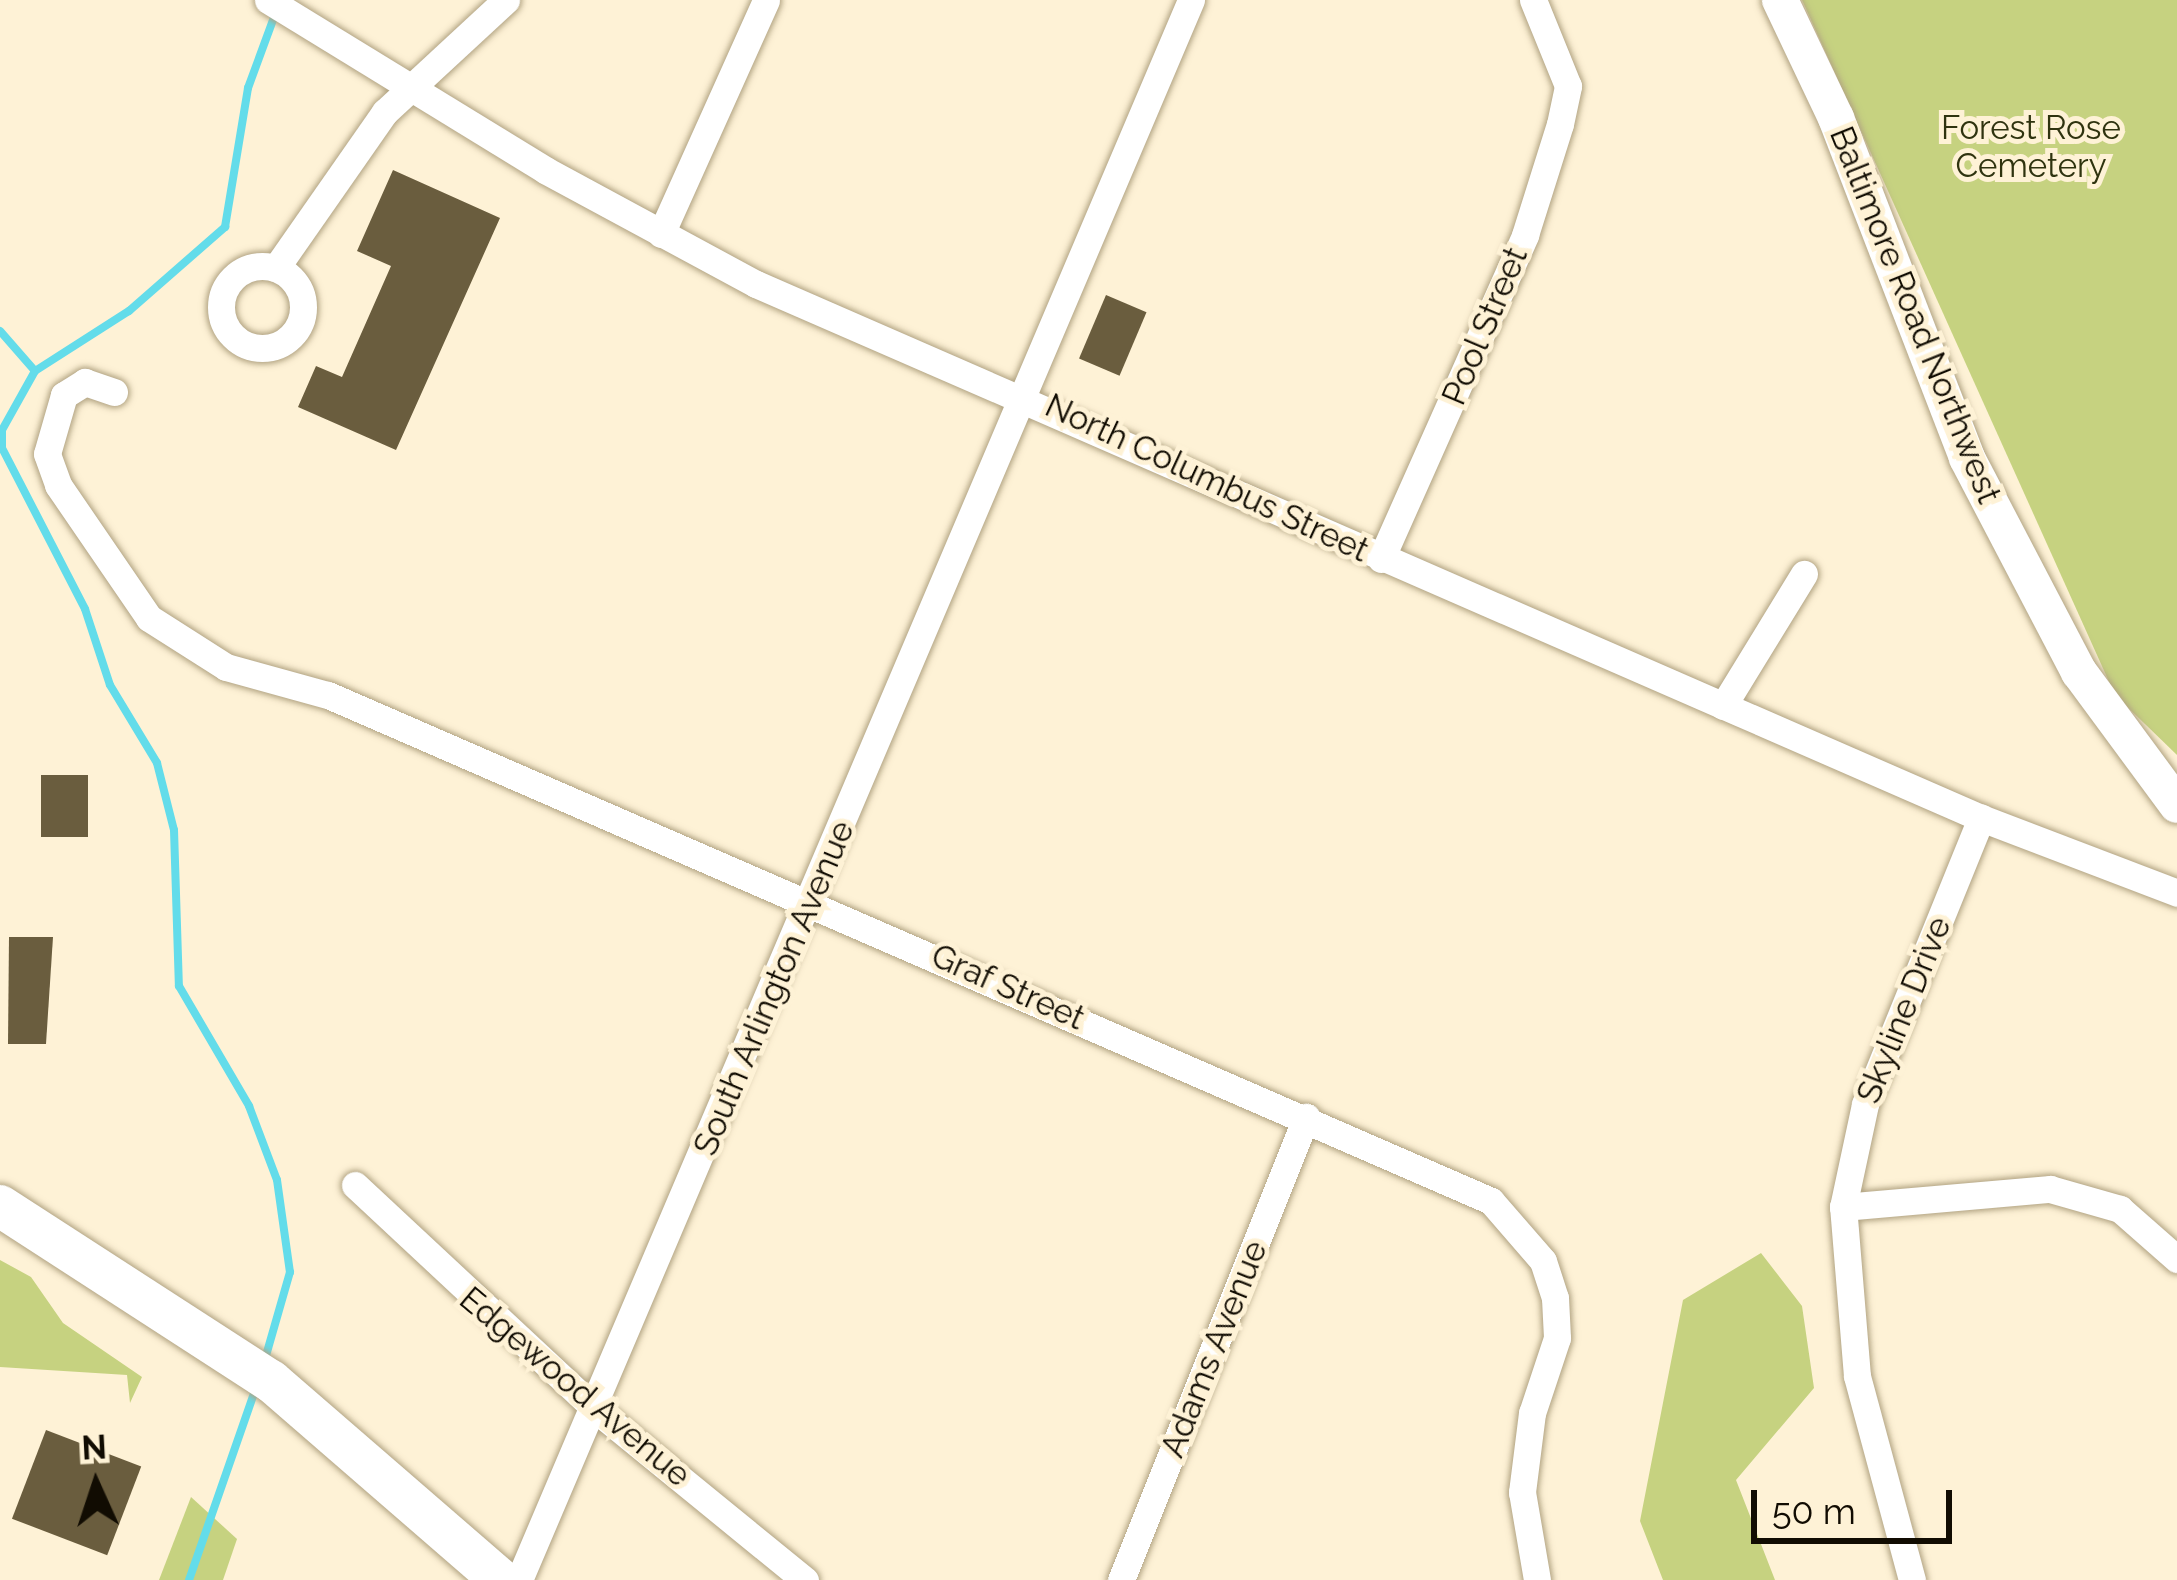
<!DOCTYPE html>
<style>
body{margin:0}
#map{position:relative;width:2177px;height:1580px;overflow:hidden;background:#fef2d6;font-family:Raleway,sans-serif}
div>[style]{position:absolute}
.green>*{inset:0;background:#c6d280}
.stream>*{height:8px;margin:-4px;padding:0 4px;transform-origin:4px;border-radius:4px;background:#63dcea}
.building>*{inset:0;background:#6a5d3e;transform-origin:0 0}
.roads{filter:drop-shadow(0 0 3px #b1a382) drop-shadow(0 0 3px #b1a382)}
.minor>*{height:27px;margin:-13.5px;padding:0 13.5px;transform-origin:13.5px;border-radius:13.5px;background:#fff}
.minor>.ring{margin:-13.5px;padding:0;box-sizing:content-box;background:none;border:27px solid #fff;border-radius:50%}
.secondary>*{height:36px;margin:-18px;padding:0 18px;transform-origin:18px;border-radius:18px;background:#fff}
.primary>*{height:42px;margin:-21px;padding:0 21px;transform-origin:21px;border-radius:21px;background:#fff}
span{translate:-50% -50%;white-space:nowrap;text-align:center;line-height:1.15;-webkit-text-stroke:10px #fef2d6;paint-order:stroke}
.park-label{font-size:33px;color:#2f330f}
.street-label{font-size:33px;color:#110c02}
.north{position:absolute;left:36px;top:1424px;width:120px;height:120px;-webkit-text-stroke:9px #fef2d6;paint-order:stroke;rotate:357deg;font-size:33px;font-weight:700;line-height:48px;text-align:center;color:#110c02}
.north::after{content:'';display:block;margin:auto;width:42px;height:54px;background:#110c02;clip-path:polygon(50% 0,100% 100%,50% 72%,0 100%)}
.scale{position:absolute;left:1751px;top:1490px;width:201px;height:54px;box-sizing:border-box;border:6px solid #110c02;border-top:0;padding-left:15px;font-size:36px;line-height:42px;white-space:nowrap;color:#110c02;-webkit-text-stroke:9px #fef2d6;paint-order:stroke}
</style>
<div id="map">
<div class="green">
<div style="clip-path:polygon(1802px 0,2177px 0,2177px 755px,2115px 695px)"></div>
<div style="clip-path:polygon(1761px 1253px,1802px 1306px,1814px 1388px,1736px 1480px,1775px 1580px,1663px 1580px,1640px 1521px,1683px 1300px)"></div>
<div style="clip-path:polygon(0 1260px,31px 1277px,63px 1323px,142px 1377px,130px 1403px,127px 1375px,0 1367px)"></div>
<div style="clip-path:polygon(191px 1497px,237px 1539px,223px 1580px,159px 1580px)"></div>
</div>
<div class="stream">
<div style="left:0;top:331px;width:53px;rotate:48.8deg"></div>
<div style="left:35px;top:371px;width:68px;rotate:119.2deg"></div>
<div style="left:2px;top:430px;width:18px;rotate:90deg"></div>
<div style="left:2px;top:448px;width:181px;rotate:62.7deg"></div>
<div style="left:85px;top:609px;width:80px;rotate:71.8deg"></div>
<div style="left:110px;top:685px;width:91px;rotate:58.9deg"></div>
<div style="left:157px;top:763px;width:69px;rotate:75.8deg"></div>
<div style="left:174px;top:830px;width:156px;rotate:88.2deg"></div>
<div style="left:179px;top:986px;width:139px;rotate:59.7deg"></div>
<div style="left:249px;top:1106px;width:79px;rotate:69.3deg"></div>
<div style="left:277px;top:1180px;width:93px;rotate:82deg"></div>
<div style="left:290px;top:1272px;width:91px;rotate:106deg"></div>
<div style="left:35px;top:371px;width:112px;rotate:-32.6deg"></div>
<div style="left:129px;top:311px;width:128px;rotate:-41.2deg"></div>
<div style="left:225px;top:227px;width:141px;rotate:-80.6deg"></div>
<div style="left:248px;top:88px;width:81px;rotate:-69.8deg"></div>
<div style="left:189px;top:1580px;width:201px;rotate:-70.8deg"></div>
</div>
<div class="building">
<div style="clip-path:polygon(393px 170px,500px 218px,396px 450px,298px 407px,316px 366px,342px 377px,391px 266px,357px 251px)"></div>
<div style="left:1106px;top:295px;width:44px;height:69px;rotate:23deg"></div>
<div style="left:41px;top:775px;width:47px;height:62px"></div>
<div style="clip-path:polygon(9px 937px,53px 937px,46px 1044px,8px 1044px)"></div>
<div style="left:46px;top:1430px;width:102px;height:95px;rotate:21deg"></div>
</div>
<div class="roads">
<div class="minor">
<div style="left:268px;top:0;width:325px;rotate:31.5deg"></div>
<div style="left:545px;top:170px;width:240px;rotate:28.4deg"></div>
<div style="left:756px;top:284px;width:1336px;rotate:23.55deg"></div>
<div style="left:1981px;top:818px;width:210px;rotate:20.9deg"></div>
<div style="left:661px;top:234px;width:256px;rotate:-65.8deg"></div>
<div class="ring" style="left:221px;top:266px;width:55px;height:55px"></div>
<div style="left:276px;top:268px;width:190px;rotate:-55.1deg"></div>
<div style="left:385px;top:112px;width:165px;rotate:-42.8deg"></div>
<div style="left:114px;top:392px;width:31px;rotate:-161deg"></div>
<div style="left:85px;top:382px;width:25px;rotate:148deg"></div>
<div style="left:64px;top:395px;width:61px;rotate:106.1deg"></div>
<div style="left:47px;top:454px;width:33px;rotate:70deg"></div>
<div style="left:58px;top:485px;width:161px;rotate:55.6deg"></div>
<div style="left:149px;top:618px;width:91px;rotate:32.5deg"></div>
<div style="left:226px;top:667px;width:106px;rotate:15.4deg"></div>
<div style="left:328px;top:695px;width:1268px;rotate:23.51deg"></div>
<div style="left:1491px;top:1201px;width:79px;rotate:49.1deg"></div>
<div style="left:1543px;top:1261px;width:39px;rotate:72deg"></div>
<div style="left:1555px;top:1298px;width:40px;rotate:87.1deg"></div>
<div style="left:1557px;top:1338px;width:79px;rotate:108.4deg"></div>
<div style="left:1532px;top:1413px;width:80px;rotate:97.2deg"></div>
<div style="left:1522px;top:1492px;width:89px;rotate:80.3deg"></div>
<div style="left:1381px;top:559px;width:355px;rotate:-66deg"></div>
<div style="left:1525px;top:235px;width:116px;rotate:-72.5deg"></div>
<div style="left:1560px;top:124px;width:39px;rotate:-78deg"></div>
<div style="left:1568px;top:86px;width:93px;rotate:-112.1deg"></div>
<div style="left:1723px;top:706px;width:155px;rotate:-58.5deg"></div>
<div style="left:355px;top:1185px;width:328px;rotate:43deg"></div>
<div style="left:595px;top:1409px;width:271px;rotate:39.2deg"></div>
<div style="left:1843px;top:1207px;width:208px;rotate:-5deg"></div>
<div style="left:2050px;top:1189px;width:73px;rotate:15.9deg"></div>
<div style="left:2120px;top:1209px;width:76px;rotate:41.3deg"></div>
<div style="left:519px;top:1580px;width:1717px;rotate:-66.96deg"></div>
<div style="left:1121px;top:1580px;width:499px;rotate:-68.2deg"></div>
<div style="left:1912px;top:1580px;width:211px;rotate:-105.1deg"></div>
<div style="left:1857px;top:1376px;width:170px;rotate:-94.7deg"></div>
<div style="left:1843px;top:1207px;width:105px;rotate:-77.9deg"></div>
<div style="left:1865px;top:1104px;width:309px;rotate:-67.9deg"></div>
</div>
<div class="secondary">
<div style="left:1780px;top:0;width:131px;rotate:64.6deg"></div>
<div style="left:1836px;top:118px;width:364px;rotate:68.9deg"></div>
<div style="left:1967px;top:458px;width:242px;rotate:62.4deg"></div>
<div style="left:2079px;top:672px;width:165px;rotate:53.6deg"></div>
</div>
<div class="primary">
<div style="left:0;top:1206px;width:323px;rotate:32.9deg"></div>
<div style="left:271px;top:1381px;width:304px;rotate:40.9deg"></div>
</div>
</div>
<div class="park-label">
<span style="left:2031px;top:147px">Forest Rose<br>Cemetery</span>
</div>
<div class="street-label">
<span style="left:1915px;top:315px;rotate:68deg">Baltimore Road Northwest</span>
<span style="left:1485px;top:326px;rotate:-67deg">Pool Street</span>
<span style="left:1207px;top:478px;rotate:25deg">North Columbus Street</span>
<span style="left:1008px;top:987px;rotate:24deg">Graf Street</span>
<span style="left:774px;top:988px;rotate:-67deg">South Arlington Avenue</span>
<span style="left:1904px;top:1010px;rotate:-68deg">Skyline Drive</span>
<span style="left:1214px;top:1349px;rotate:-68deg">Adams Avenue</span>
<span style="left:575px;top:1387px;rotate:40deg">Edgewood Avenue</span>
</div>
<div class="north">N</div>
<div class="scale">50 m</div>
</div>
